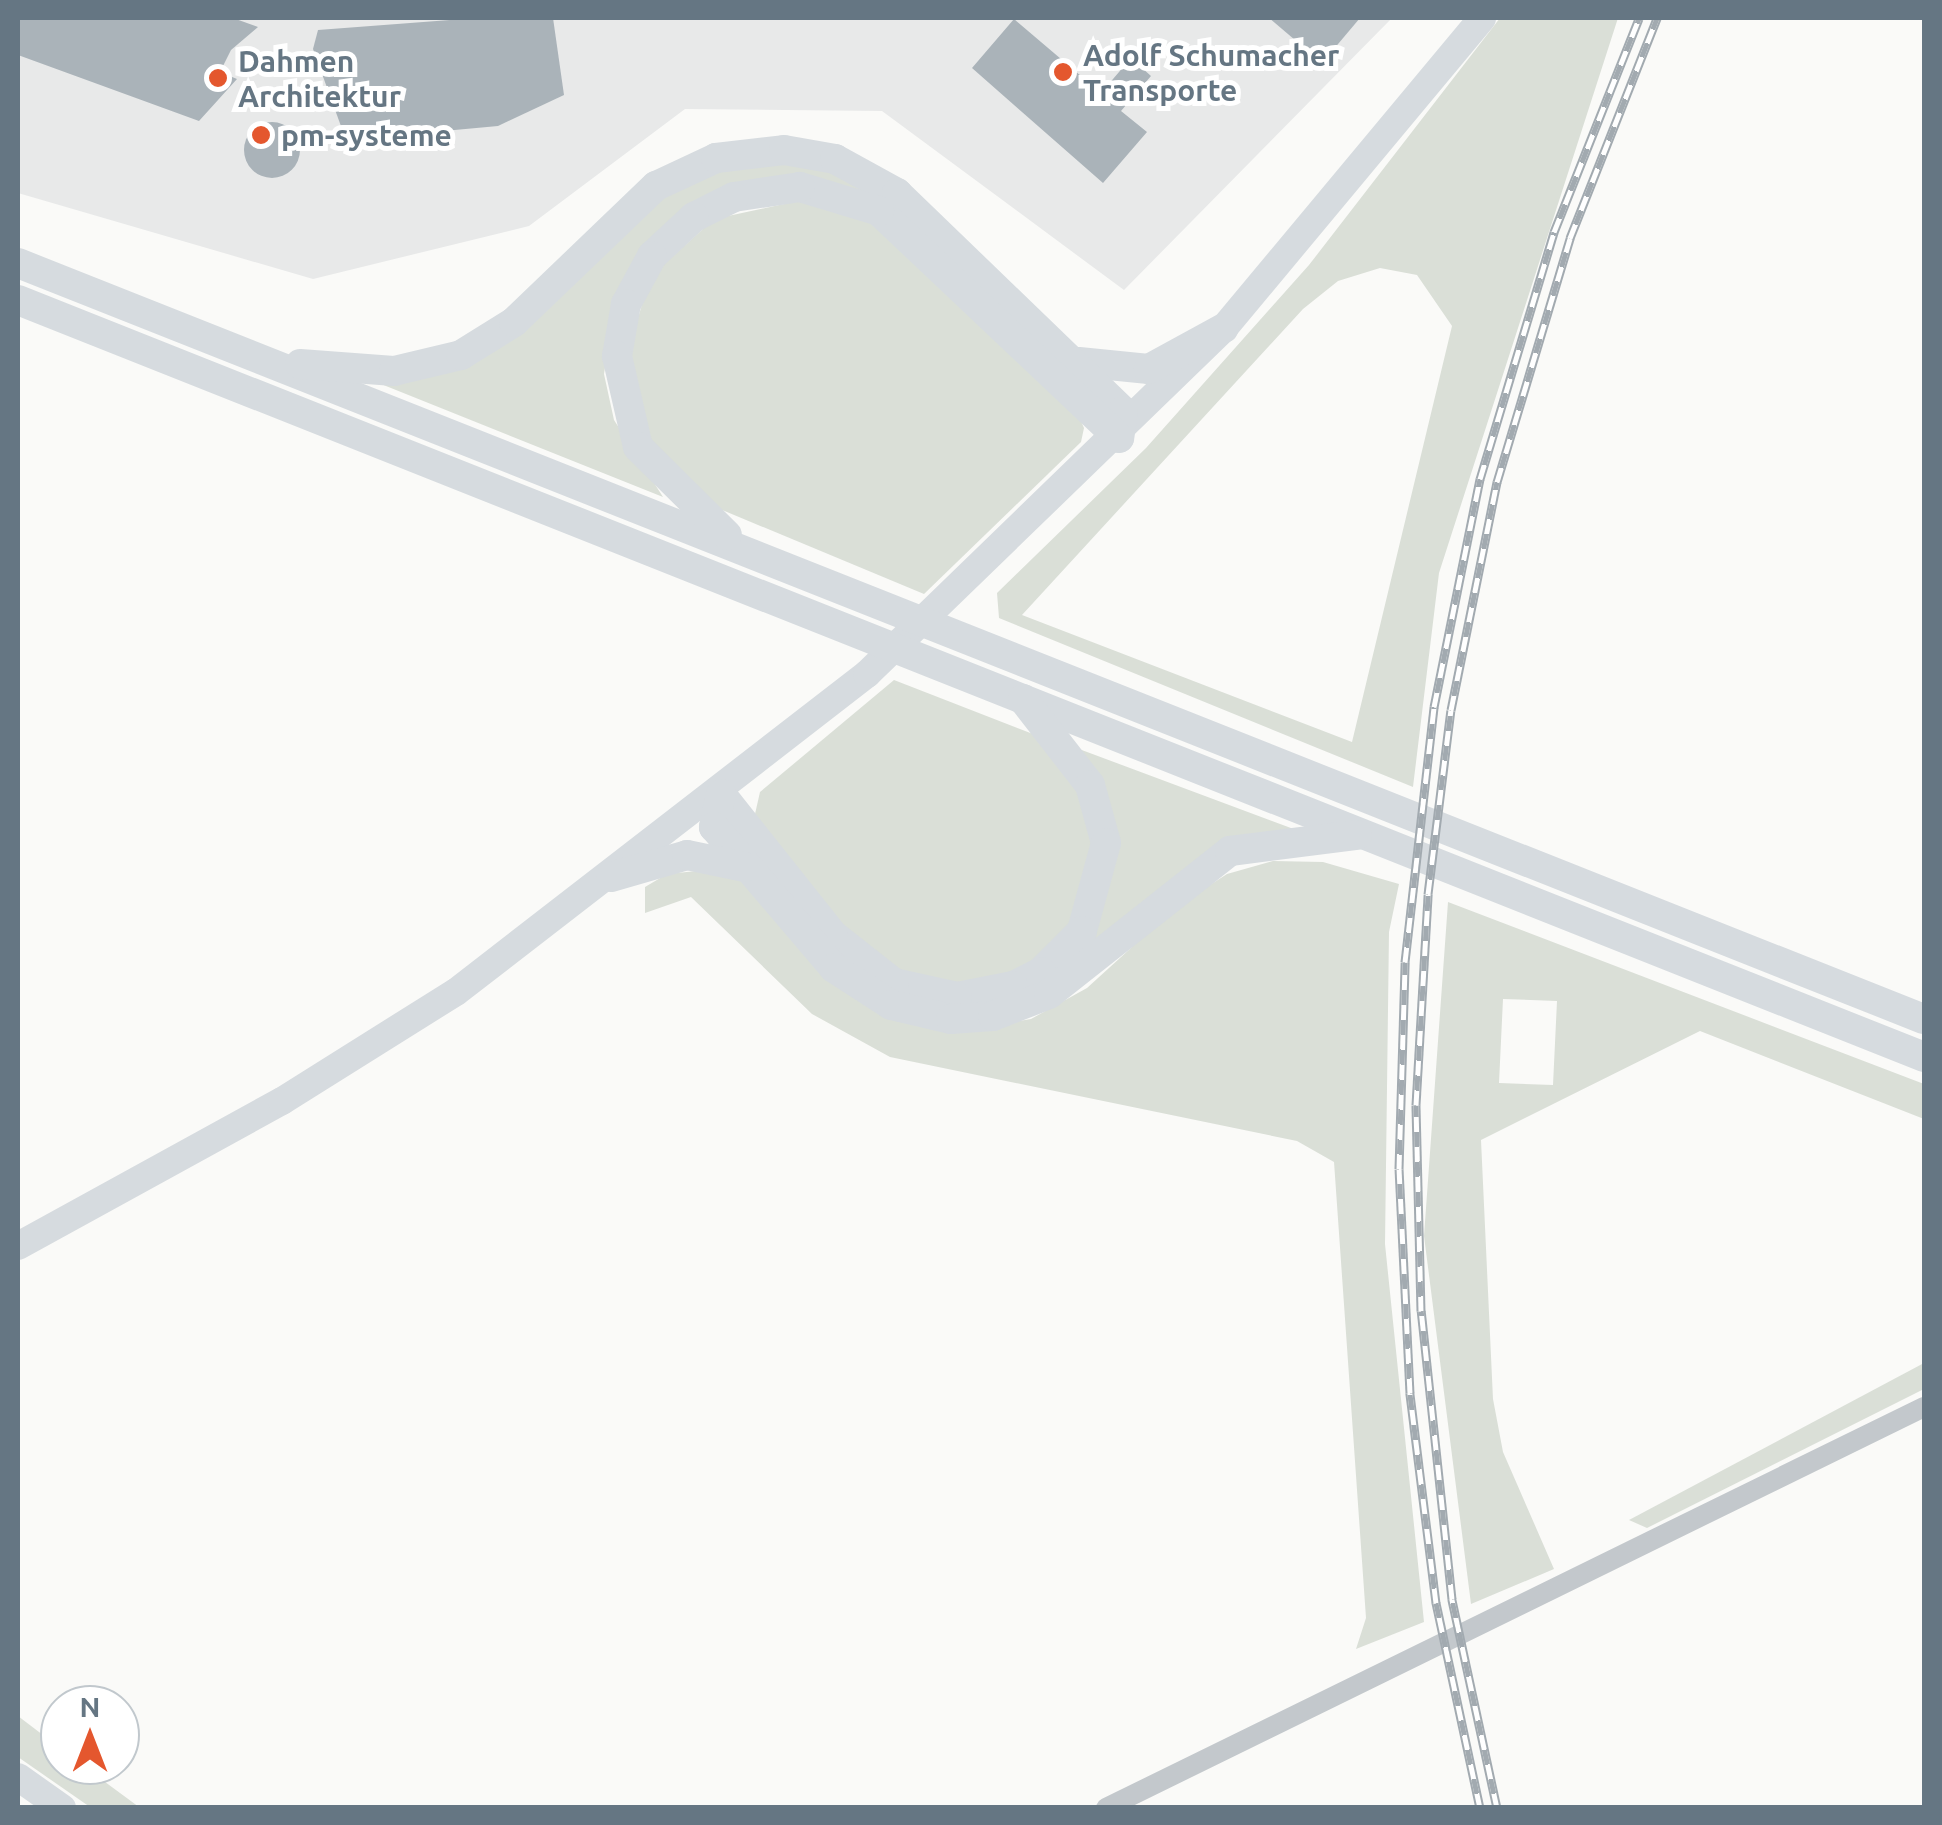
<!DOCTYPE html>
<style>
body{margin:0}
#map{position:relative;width:1942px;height:1825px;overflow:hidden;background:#fafaf8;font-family:Ubuntu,sans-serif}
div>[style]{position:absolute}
.built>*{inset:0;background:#e8e9e9}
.green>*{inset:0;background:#dadfd7}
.building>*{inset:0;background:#aab3b9}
.round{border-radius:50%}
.tertiary>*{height:20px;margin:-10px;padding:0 10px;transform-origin:10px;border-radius:10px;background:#c3c8cc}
.primary>*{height:28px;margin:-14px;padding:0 14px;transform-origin:14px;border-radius:14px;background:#d6dbdf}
.motorway>*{height:30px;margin:-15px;padding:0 15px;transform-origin:15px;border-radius:15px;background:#d6dbdf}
.rail>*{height:9px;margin-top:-4.5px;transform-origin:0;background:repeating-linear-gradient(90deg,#fff 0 15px,#a2aab0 0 30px);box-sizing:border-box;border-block:2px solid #a2aab0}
.dots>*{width:28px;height:28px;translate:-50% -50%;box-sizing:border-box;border:5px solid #fff;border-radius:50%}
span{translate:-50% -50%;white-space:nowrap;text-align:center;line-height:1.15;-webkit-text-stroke:10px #fff;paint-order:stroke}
.poi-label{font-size:30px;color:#657683;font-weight:700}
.left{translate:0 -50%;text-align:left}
.frame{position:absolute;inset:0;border:20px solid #657683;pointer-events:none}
.north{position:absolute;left:40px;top:1685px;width:100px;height:100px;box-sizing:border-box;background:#fff;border:2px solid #c1c8cd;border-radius:50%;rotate:0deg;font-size:28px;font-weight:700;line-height:40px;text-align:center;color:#657683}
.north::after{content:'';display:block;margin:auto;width:35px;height:45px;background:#e4572e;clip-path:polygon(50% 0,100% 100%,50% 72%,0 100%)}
</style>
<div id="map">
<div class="built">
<div style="clip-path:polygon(18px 18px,1392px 18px,1124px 290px,882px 111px,685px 109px,529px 226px,313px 279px,18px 193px)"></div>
</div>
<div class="green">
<div style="clip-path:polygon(evenodd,1500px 18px,1618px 18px,1439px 573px,1413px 787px,999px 618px,997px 593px,1146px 448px,1309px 265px,1500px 18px,1380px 268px,1417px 275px,1452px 326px,1352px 742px,1022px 615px,1303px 309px,1338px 281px,1380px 268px)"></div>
<div style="clip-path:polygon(802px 156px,885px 191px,938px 238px,850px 187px,701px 201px,616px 297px,604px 374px,614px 420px,663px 497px,376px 382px,461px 362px,640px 207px,716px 165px)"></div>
<div style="clip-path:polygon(798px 201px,879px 224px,1076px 410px,1084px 428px,1081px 442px,924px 594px,703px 502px,647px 441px,629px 349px,650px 277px,714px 219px)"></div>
<div style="clip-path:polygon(894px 680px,1033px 734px,1089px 804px,1094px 888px,1049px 952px,993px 984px,921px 983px,861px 951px,755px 814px,760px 792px)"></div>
<div style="clip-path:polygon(1071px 746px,1299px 831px,1216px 851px,1075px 969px,1025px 998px,967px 1013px,912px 1005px,851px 974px,753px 864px,760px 859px,829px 941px,890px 988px,954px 1005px,1018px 992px,1076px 950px,1111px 874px,1110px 820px)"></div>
<div style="clip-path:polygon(1273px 861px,1323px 862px,1399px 884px,1389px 932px,1385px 1244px,1424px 1622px,1356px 1649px,1366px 1618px,1334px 1162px,1297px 1141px,890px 1057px,812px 1014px,691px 897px,645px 913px,645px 887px,667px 874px,726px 868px,975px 1028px,1031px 1019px,1087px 988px,1176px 907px,1227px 874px)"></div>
<div style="clip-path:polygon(evenodd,1448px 902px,1924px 1084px,1924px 1119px,1700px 1031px,1481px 1140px,1493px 1399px,1503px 1452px,1554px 1569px,1471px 1604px,1424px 1236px,1448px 902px,1503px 999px,1557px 1001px,1553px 1085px,1499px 1083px,1503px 999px)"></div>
<div style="clip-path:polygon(1924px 1363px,1924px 1389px,1647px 1528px,1629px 1520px)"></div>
<div style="clip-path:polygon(18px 1716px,60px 1748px,60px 1765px,82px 1765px,139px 1807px,90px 1807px,18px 1757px)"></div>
</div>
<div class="building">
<div style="clip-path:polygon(18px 18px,233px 18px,258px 27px,231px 50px,220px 72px,237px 79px,199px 121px,18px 55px)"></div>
<div style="clip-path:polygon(476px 18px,553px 18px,564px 95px,498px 126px,346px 140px,313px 49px,318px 30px)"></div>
<div style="clip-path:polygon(1269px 18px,1360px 18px,1322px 63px)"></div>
<div style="clip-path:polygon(1014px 19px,1101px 93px,1131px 58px,1151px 76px,1121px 111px,1147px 132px,1103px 183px,972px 68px)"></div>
<div class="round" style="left:244px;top:122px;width:56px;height:56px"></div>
</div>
<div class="tertiary">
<div style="left:1106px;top:1808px;width:911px;rotate:-26.12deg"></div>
</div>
<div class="primary">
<div style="left:18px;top:1246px;width:301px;rotate:-28.8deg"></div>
<div style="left:282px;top:1101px;width:205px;rotate:-32.1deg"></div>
<div style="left:456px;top:992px;width:520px;rotate:-37.73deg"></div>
<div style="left:867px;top:674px;width:497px;rotate:-44.1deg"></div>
<div style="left:1224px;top:328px;width:403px;rotate:-50.2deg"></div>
<div style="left:18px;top:1777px;width:54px;rotate:35.2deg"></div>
</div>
<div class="motorway">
<div style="left:18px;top:263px;width:2050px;rotate:21.64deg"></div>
<div style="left:18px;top:300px;width:2051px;rotate:21.66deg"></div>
<div style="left:1079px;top:362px;width:70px;rotate:5.7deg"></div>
<div style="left:1149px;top:369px;width:85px;rotate:-28.7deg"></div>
<div style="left:300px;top:364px;width:94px;rotate:4.3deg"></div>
<div style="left:394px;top:371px;width:69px;rotate:-13.4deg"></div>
<div style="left:461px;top:355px;width:62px;rotate:-31.9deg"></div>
<div style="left:514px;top:322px;width:197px;rotate:-43.8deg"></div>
<div style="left:656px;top:186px;width:66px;rotate:-25deg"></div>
<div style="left:716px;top:158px;width:68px;rotate:-6.7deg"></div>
<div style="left:784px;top:150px;width:52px;rotate:10deg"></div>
<div style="left:835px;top:159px;width:71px;rotate:28.7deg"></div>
<div style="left:897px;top:193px;width:314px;rotate:44deg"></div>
<div style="left:1123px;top:411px;width:27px;rotate:98deg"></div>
<div style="left:1119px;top:438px;width:330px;rotate:-136.6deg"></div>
<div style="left:879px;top:211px;width:83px;rotate:-163.1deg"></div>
<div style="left:800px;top:187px;width:67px;rotate:171.4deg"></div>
<div style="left:734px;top:197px;width:45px;rotate:153.4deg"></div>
<div style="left:694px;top:217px;width:57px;rotate:137.1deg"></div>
<div style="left:652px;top:256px;width:55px;rotate:118.4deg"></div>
<div style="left:626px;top:304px;width:53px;rotate:99.8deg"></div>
<div style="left:617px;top:356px;width:93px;rotate:77deg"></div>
<div style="left:638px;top:447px;width:125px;rotate:44.7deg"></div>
<div style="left:1023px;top:699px;width:109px;rotate:52.1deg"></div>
<div style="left:1090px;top:785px;width:60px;rotate:74.6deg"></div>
<div style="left:1106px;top:843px;width:91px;rotate:105.3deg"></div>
<div style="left:1082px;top:931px;width:58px;rotate:135deg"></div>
<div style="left:1041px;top:972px;width:31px;rotate:153deg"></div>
<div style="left:1013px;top:986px;width:57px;rotate:168.9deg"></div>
<div style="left:957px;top:997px;width:65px;rotate:-167.5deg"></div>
<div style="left:894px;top:983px;width:78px;rotate:-141.8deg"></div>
<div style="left:833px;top:935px;width:180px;rotate:-128.5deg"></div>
<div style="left:721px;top:794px;width:34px;rotate:102deg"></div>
<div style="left:714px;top:827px;width:185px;rotate:49.6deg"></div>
<div style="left:834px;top:968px;width:68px;rotate:33deg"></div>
<div style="left:891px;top:1005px;width:62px;rotate:13.1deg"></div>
<div style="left:951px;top:1019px;width:42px;rotate:-4.1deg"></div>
<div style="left:993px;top:1016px;width:60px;rotate:-21.4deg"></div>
<div style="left:1049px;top:994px;width:231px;rotate:-38.3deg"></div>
<div style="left:1230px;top:851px;width:128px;rotate:-7.2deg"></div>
<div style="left:611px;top:877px;width:79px;rotate:-16.1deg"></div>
<div style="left:687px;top:855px;width:59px;rotate:11.7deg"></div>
</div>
<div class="rail">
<div style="left:1480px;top:1808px;width:210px;rotate:-102.1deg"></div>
<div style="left:1436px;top:1603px;width:212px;rotate:-97.1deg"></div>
<div style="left:1410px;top:1393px;width:224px;rotate:-92.8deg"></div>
<div style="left:1399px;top:1169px;width:207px;rotate:-88.3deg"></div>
<div style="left:1405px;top:962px;width:257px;rotate:-83.5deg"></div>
<div style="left:1434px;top:707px;width:233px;rotate:-78.6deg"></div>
<div style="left:1480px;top:479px;width:258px;rotate:-73.3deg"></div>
<div style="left:1554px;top:232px;width:230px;rotate:-68.3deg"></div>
<div style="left:1497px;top:1808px;width:214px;rotate:-102.2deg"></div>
<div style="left:1452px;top:1599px;width:290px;rotate:-96.1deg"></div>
<div style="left:1421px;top:1311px;width:206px;rotate:-91.4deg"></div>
<div style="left:1416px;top:1105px;width:211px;rotate:-86.7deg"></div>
<div style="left:1428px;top:894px;width:185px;rotate:-82.9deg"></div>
<div style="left:1451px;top:710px;width:233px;rotate:-78.6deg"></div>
<div style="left:1497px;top:482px;width:255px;rotate:-73.3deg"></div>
<div style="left:1570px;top:238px;width:237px;rotate:-68.4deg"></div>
</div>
<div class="dots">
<div style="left:1063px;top:72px;background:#e4572e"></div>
<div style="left:218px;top:78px;background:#e4572e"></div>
<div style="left:261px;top:135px;background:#e4572e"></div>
</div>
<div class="poi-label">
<span class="left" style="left:1083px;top:72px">Adolf Schumacher<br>Transporte</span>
<span class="left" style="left:238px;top:78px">Dahmen<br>Architektur</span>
<span class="left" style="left:281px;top:135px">pm-systeme</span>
</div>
<div class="frame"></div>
<div class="north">N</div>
</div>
